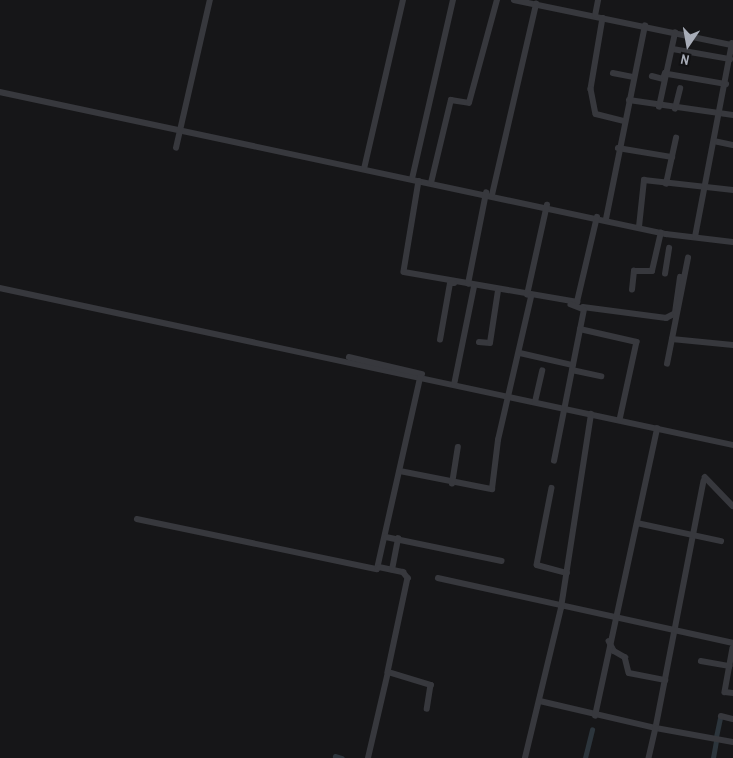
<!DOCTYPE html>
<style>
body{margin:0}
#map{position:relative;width:733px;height:758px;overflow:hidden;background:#161618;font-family:"Archivo Narrow",sans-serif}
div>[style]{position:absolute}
.canal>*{height:4.5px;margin:-2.25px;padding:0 2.25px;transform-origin:2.25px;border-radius:2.25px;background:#2c353c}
.minor>*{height:5.5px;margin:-2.75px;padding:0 2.75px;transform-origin:2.75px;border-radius:2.75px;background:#37383d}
span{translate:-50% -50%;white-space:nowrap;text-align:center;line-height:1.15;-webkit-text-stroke:4px #111113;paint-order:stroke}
.north{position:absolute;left:663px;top:20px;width:50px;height:50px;-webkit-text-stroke:4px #111113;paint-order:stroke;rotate:192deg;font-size:14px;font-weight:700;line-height:20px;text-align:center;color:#a8adb8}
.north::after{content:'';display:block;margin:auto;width:18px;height:22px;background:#a8adb8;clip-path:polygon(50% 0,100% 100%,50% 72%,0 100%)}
</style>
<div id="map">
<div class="canal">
<div style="left:716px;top:737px;width:19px;rotate:-78deg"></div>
<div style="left:335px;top:756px;width:7px;rotate:16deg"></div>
<div style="left:585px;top:758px;width:29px;rotate:-76deg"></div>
<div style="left:713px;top:758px;width:17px;rotate:-80deg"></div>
</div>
<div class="minor">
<div style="left:514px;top:0;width:223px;rotate:11.7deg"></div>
<div style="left:595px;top:16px;width:16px;rotate:-79deg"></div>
<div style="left:603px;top:18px;width:72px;rotate:99.6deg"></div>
<div style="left:591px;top:89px;width:25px;rotate:79deg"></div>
<div style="left:596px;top:114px;width:29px;rotate:14deg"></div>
<div style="left:673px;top:49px;width:58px;rotate:10deg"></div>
<div style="left:613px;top:73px;width:21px;rotate:11deg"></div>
<div style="left:668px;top:74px;width:59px;rotate:9.8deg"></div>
<div style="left:652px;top:76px;width:11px;rotate:15deg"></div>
<div style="left:663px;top:79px;width:6px;rotate:-72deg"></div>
<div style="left:0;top:92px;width:681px;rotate:12.04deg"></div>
<div style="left:666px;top:234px;width:67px;rotate:6.8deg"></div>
<div style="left:629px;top:100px;width:105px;rotate:8.2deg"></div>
<div style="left:659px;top:107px;width:76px;rotate:-77.8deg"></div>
<div style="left:675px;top:109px;width:21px;rotate:-76deg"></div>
<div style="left:714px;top:141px;width:19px;rotate:12deg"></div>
<div style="left:176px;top:148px;width:152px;rotate:-77.1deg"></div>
<div style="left:618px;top:148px;width:55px;rotate:9.5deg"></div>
<div style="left:364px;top:169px;width:173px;rotate:-77deg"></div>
<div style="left:412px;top:179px;width:184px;rotate:-77.1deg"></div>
<div style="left:419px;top:181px;width:92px;rotate:99.4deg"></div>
<div style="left:404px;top:272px;width:176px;rotate:9.8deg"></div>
<div style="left:577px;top:302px;width:87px;rotate:-76.8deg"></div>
<div style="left:431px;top:183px;width:85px;rotate:-76.5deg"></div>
<div style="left:451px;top:100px;width:18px;rotate:9deg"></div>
<div style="left:469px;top:103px;width:107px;rotate:-74.8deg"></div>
<div style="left:666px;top:184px;width:47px;rotate:-77.7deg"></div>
<div style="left:492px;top:195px;width:196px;rotate:-77deg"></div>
<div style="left:606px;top:219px;width:197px;rotate:-78.6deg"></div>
<div style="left:639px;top:227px;width:47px;rotate:-83.9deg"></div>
<div style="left:644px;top:180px;width:90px;rotate:6.4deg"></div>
<div style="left:695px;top:237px;width:197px;rotate:-79.2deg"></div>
<div style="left:665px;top:274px;width:26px;rotate:-81deg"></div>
<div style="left:468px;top:284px;width:93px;rotate:-78.8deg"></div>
<div style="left:0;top:288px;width:750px;rotate:12.09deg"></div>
<div style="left:632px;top:290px;width:19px;rotate:-84deg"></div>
<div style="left:634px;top:271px;width:18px"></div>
<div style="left:652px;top:271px;width:39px;rotate:-77deg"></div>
<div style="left:527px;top:295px;width:92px;rotate:-77.5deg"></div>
<div style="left:583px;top:307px;width:84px;rotate:7.5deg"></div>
<div style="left:666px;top:318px;width:11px;rotate:-27deg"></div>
<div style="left:675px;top:313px;width:36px;rotate:-82deg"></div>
<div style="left:580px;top:329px;width:58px;rotate:12.8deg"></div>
<div style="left:637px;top:342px;width:80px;rotate:102.3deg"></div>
<div style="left:672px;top:339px;width:61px;rotate:5.6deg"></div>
<div style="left:440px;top:340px;width:58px;rotate:-80deg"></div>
<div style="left:450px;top:283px;width:4px"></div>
<div style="left:479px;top:342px;width:11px;rotate:5deg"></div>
<div style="left:490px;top:343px;width:53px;rotate:-81.3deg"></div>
<div style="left:520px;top:353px;width:54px;rotate:12.8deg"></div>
<div style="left:349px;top:357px;width:75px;rotate:13.1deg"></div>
<div style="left:667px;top:364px;width:108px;rotate:-78.8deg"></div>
<div style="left:572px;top:370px;width:30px;rotate:12deg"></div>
<div style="left:454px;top:385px;width:100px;rotate:-78.5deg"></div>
<div style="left:535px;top:402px;width:32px;rotate:-77deg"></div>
<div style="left:554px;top:461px;width:154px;rotate:-78.8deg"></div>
<div style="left:584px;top:310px;width:14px;rotate:-159deg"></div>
<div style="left:400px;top:471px;width:94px;rotate:11.1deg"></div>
<div style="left:492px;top:489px;width:49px;rotate:-83deg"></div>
<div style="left:498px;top:440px;width:147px;rotate:-77deg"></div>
<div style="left:705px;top:477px;width:40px;rotate:46deg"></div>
<div style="left:704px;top:481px;width:252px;rotate:101deg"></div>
<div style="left:656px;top:728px;width:78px;rotate:10.3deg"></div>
<div style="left:452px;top:484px;width:37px;rotate:-81deg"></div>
<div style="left:552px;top:488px;width:78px;rotate:101deg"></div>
<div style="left:537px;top:565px;width:31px;rotate:15deg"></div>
<div style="left:137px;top:519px;width:245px;rotate:11.8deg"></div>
<div style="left:377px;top:569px;width:196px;rotate:-77.3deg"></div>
<div style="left:637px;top:523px;width:86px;rotate:12.1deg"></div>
<div style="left:386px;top:537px;width:118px;rotate:11.7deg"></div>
<div style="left:379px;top:567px;width:25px;rotate:12deg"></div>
<div style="left:403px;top:572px;width:8px;rotate:50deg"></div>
<div style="left:408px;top:578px;width:96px;rotate:102deg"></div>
<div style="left:388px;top:672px;width:45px;rotate:16.8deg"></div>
<div style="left:431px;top:685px;width:24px;rotate:99deg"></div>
<div style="left:392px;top:570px;width:32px;rotate:-79deg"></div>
<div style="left:438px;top:578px;width:302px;rotate:12.4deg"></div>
<div style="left:609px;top:641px;width:11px;rotate:63deg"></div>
<div style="left:614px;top:651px;width:13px;rotate:29deg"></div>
<div style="left:625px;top:657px;width:16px;rotate:76deg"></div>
<div style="left:629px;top:673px;width:37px;rotate:11deg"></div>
<div style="left:733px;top:648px;width:45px;rotate:100.3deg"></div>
<div style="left:725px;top:692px;width:8px;rotate:7deg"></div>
<div style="left:701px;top:661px;width:29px;rotate:10deg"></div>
<div style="left:540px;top:701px;width:119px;rotate:13.1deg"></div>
<div style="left:656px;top:728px;width:31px;rotate:103deg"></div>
<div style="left:595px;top:716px;width:294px;rotate:-77.8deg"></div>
<div style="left:721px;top:716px;width:12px;rotate:14deg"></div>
<div style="left:368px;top:758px;width:88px;rotate:-76.9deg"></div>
<div style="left:525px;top:758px;width:154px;rotate:-76.5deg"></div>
<div style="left:561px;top:608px;width:196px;rotate:-81.2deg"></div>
</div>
<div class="north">N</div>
</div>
